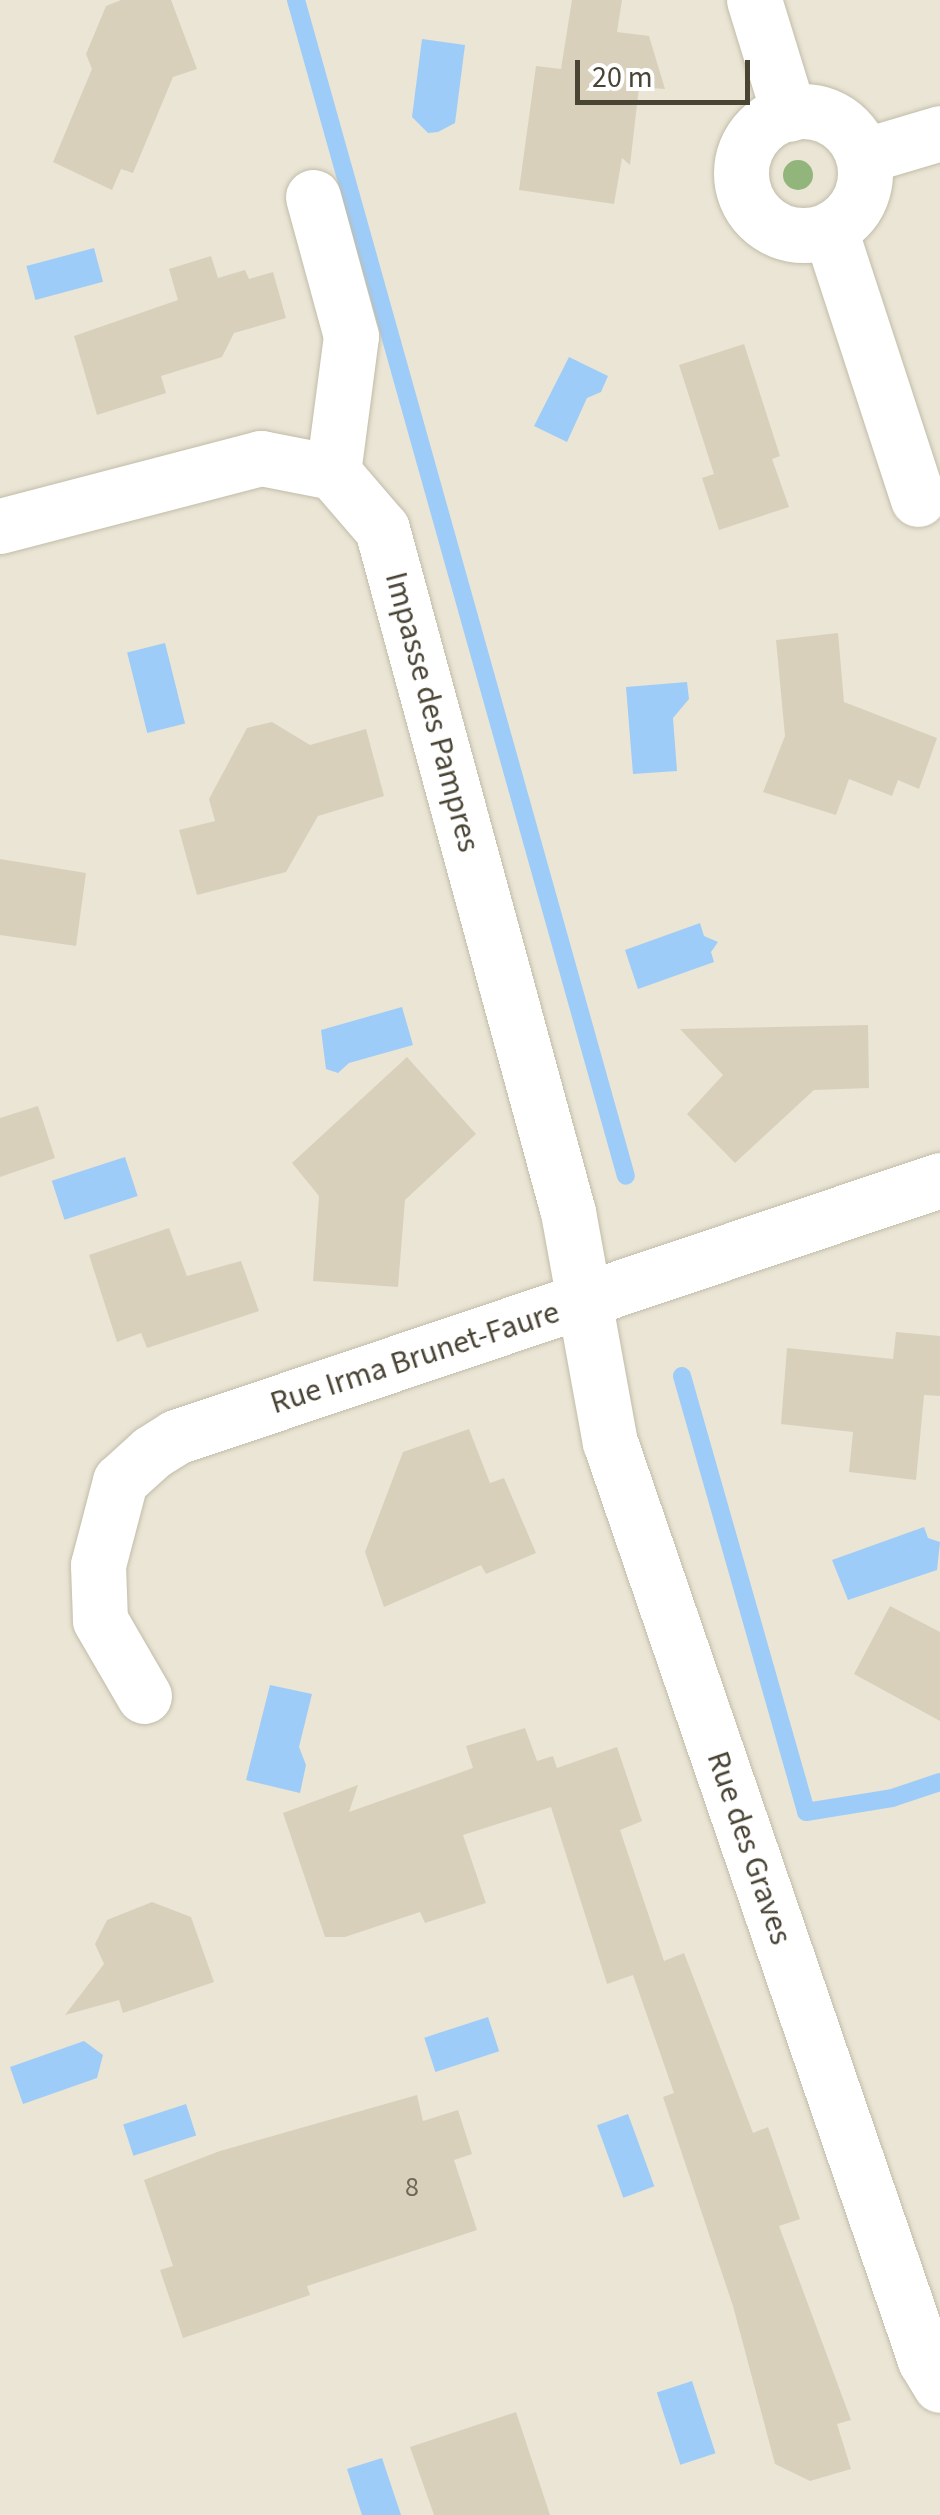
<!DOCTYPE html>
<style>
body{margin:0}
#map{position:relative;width:940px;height:2515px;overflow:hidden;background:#f6f3e8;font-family:"Source Sans 3",sans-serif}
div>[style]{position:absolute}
.residential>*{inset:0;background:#eae5d5;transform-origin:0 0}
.water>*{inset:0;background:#9eccf8;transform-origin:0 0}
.stream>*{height:18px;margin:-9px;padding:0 9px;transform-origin:9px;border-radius:9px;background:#9eccf8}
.building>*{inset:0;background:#d9d0bc}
.roads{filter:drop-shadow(0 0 2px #c2bca9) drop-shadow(0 0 2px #c2bca9)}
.minor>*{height:55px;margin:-27.5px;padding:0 27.5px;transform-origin:27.5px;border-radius:27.5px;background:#fff}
.minor>.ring{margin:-27.5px;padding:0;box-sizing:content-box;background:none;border:55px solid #fff;border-radius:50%}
.trees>*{width:30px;height:30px;margin:-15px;border-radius:50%;background:#91b57b}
span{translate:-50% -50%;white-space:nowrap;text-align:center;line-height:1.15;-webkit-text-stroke:8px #fff;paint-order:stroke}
.number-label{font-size:28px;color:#6e6757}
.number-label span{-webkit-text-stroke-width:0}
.street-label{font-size:32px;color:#4a4435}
.scale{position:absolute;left:575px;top:60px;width:175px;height:45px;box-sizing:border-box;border:5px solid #4a4435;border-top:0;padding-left:12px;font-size:30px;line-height:35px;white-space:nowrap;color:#4a4435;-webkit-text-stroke:8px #fff;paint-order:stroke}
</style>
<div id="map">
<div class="residential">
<div style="left:0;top:0;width:940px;height:2515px"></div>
</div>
<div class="water">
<div style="clip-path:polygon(422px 39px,465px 45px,455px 123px,438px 132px,428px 133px,412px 117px)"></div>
<div style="left:94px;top:248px;width:35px;height:70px;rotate:75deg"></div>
<div style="clip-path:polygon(569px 357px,608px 376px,601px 392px,587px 398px,567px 442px,534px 426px)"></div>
<div style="left:165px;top:643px;width:83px;height:39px;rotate:76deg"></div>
<div style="clip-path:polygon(687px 682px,689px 699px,673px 718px,677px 771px,633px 774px,626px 687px)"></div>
<div style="clip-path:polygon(700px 923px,704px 936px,718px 942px,711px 952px,714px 962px,638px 989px,625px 950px)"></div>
<div style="clip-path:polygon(402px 1007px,413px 1045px,349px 1063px,338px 1073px,326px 1069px,321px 1030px)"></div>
<div style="left:125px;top:1157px;width:41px;height:77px;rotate:72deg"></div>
<div style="clip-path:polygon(924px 1527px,928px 1538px,940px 1542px,937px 1570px,848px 1600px,832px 1560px)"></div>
<div style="clip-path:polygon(270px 1685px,312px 1694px,299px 1747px,306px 1765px,300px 1793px,246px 1780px)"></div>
<div style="left:488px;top:2017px;width:36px;height:67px;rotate:72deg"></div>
<div style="clip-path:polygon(84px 2041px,103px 2055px,97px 2078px,23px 2104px,10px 2067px)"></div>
<div style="left:186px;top:2104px;width:33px;height:66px;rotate:72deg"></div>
<div style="left:628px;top:2114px;width:77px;height:33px;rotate:70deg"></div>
<div style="left:692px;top:2381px;width:76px;height:37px;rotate:72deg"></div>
<div style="clip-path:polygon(382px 2458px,401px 2515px,362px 2515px,347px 2469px)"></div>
</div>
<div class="stream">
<div style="left:296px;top:0;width:1221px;rotate:74.33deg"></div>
<div style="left:682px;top:1376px;width:453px;rotate:74.1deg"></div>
<div style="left:806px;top:1812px;width:87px;rotate:-9.2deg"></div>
<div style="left:892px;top:1798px;width:51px;rotate:-18.4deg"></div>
</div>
<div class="building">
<div style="clip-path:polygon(121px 0,171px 0,197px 69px,173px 77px,133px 173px,121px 169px,112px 190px,53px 162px,92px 69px,86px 54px,106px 6px)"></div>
<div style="clip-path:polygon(572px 0,622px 0,617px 32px,649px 36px,665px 89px,639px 87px,630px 165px,622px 158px,614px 204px,519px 190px,536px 66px,561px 69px)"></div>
<div style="clip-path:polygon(211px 256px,218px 278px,245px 270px,249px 279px,273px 272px,286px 318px,234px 333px,222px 357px,161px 376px,166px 393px,97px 415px,74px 336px,178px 300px,169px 269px)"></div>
<div style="clip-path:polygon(744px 344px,780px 456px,772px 459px,789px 507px,719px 530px,702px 478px,714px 474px,679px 365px)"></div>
<div style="clip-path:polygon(838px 633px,844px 702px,937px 738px,919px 789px,898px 780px,892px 796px,849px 779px,836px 815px,763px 792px,785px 736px,776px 640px)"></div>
<div style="clip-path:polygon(272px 722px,310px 745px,366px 729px,384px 796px,318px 816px,286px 872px,197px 895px,179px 830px,215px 821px,209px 799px,247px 728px)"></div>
<div style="clip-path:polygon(0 859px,86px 873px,76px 946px,0 935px)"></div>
<div style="clip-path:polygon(868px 1025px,869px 1088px,814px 1090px,735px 1163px,687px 1114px,723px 1075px,680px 1029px)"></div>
<div style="clip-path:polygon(407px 1057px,476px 1134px,405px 1200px,398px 1287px,313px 1281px,319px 1196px,292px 1163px)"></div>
<div style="clip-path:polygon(38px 1106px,55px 1158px,0 1177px,0 1118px)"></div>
<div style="clip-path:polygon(169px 1228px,187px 1276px,241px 1261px,259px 1311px,147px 1348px,141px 1333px,117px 1342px,89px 1255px)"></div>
<div style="clip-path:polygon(896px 1332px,940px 1336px,940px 1396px,924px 1395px,916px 1480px,849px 1472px,853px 1432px,781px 1424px,787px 1348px,893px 1359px)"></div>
<div style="clip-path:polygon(469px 1429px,490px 1483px,504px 1478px,536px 1553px,486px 1574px,481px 1565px,384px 1607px,365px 1552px,403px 1452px)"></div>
<div style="clip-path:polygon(890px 1606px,940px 1632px,940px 1721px,854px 1674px)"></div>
<div style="clip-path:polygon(525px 1728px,537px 1761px,553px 1756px,557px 1768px,617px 1747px,642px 1821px,620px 1830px,664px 1961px,684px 1953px,753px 2133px,768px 2127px,800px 2219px,779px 2226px,851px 2420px,837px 2424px,851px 2469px,810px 2481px,775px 2464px,733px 2306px,663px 2097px,674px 2093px,633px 1975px,607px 1984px,551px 1807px,463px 1835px,486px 1903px,425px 1923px,420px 1912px,345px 1937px,325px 1937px,283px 1813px,358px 1785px,349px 1812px,473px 1768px,466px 1746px)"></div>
<div style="clip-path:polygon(152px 1902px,191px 1917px,214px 1982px,123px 2013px,119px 2000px,65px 2015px,104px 1964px,95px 1944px,107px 1920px)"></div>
<div style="clip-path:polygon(417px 2095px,423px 2121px,458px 2110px,472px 2154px,454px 2160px,477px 2230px,307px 2286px,310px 2295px,183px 2338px,160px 2270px,173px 2266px,144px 2180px,220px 2151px)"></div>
<div style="clip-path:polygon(516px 2412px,550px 2515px,434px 2515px,410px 2447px)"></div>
</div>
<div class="roads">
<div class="minor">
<div style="left:754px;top:0;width:119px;rotate:72.9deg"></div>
<div class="ring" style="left:741px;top:111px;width:69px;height:69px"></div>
<div style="left:863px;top:156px;width:80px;rotate:-16.6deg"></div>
<div style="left:313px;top:197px;width:144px;rotate:74.7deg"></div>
<div style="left:351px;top:336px;width:137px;rotate:97.5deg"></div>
<div style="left:830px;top:230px;width:283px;rotate:71.9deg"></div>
<div style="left:0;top:526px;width:270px;rotate:-14.6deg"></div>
<div style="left:261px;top:458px;width:73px;rotate:11deg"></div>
<div style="left:333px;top:472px;width:75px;rotate:49.3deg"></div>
<div style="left:382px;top:529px;width:708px;rotate:74.77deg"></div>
<div style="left:568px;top:1212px;width:234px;rotate:79.7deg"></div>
<div style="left:610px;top:1442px;width:971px;rotate:71.06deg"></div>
<div style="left:925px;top:2360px;width:29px;rotate:59deg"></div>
<div style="left:144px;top:1696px;width:88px;rotate:-120.1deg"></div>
<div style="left:100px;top:1620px;width:55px;rotate:-92.1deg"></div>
<div style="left:98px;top:1565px;width:87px;rotate:-75.3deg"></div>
<div style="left:120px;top:1481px;width:43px;rotate:-42.2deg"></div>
<div style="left:152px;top:1452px;width:28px;rotate:-32deg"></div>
<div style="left:176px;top:1437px;width:806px;rotate:-18.59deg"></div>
</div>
</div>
<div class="trees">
<div style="left:798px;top:175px"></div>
</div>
<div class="number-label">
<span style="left:412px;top:2187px">8</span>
</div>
<div class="street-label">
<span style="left:432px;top:712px;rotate:75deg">Impasse des Pampres</span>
<span style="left:415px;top:1358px;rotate:-18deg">Rue Irma Brunet-Faure</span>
<span style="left:749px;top:1848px;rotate:71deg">Rue des Graves</span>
</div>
<div class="scale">20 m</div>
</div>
